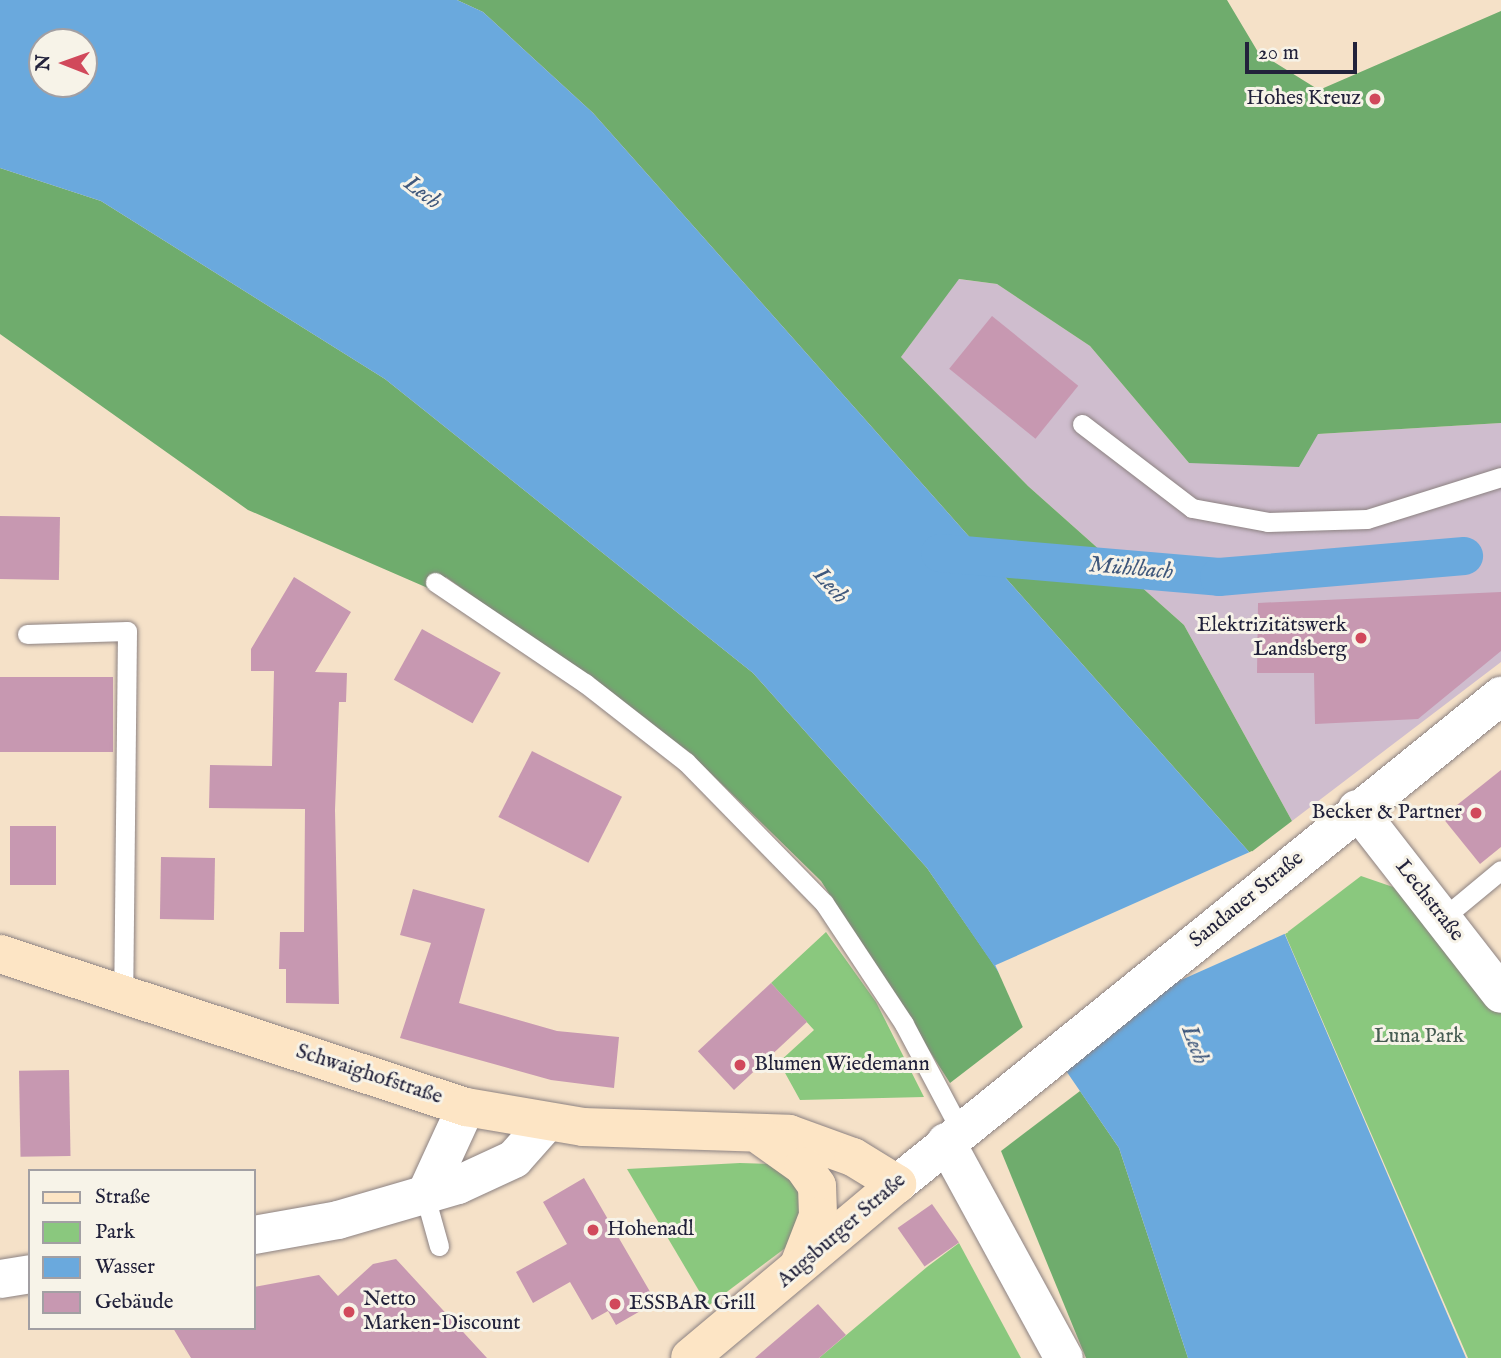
<!DOCTYPE html>
<meta charset="utf-8">
<style>
body{margin:0}
#map{position:relative;width:1501px;height:1358px;overflow:hidden;background:#f5e1c8;font-family:"IM FELL English",serif}
div>[style]{position:absolute}
.industrial>*{inset:0;background:#cfbdce}
.green>*{inset:0;background:#8ac87e}
.forest>*{inset:0;background:#6fac6d}
.water>*{inset:0;background:#6aa9dd}
.pier>*{inset:0;background:#f5e1c8;transform-origin:0 0}
.canal>*{height:38px;margin:-19px;padding:0 19px;transform-origin:19px;border-radius:19px;background:#6aa9dd}
.building>*{inset:0;background:#c798b1;transform-origin:0 0}
.roads{filter:drop-shadow(0 0 2px #8c8282) drop-shadow(0 0 2px #8c8282)}
.lane>*{height:19px;margin:-9.5px;padding:0 9.5px;transform-origin:9.5px;border-radius:9.5px;background:#fff}
.street>*{height:38px;margin:-19px;padding:0 19px;transform-origin:19px;border-radius:19px;background:#fff}
.secondary>*{height:38px;margin:-19px;padding:0 19px;transform-origin:19px;border-radius:19px;background:#fde5c5}
.dots>*{width:19px;height:19px;translate:-50% -50%;box-sizing:border-box;border:4px solid #f7f3e8;border-radius:50%}
span{translate:-50% -50%;white-space:nowrap;text-align:center;line-height:1.15;-webkit-text-stroke:6px #f7f3e8;paint-order:stroke}
.poi-label{font-size:21px;color:#22223b}
.right{translate:-100% -50%;text-align:right}
.left{translate:0 -50%;text-align:left}
.street-label{font-size:21px;color:#22223b}
.park-label{font-size:21px;color:#465c52}
.water-label{font-size:23px;color:#3f587c;font-style:italic}
.legend{position:absolute;left:28px;top:1169px;width:228px;height:161px;box-sizing:border-box;background:#f7f3e8;border:2px solid #a29fa3;margin:0;padding:9px 12px;list-style:none;font-size:21px;color:#22223b}
.legend li{display:flex;align-items:center;gap:14px;height:35px}
.legend b{width:35px;border:2px solid #a29fa3}
.north{position:absolute;left:28px;top:28px;width:70px;height:70px;box-sizing:border-box;background:#f7f3e8;border:2px solid #a29fa3;border-radius:50%;rotate:271deg;font-size:19px;font-weight:700;line-height:28px;text-align:center;color:#22223b}
.north::after{content:'';display:block;margin:auto;width:24px;height:32px;background:#d1495b;clip-path:polygon(50% 0,100% 100%,50% 72%,0 100%)}
.scale{position:absolute;left:1245px;top:42px;width:112px;height:32px;box-sizing:border-box;border:4px solid #22223b;border-top:0;padding-left:9px;font-size:21px;line-height:24px;white-space:nowrap;color:#22223b;-webkit-text-stroke:5px #f7f3e8;paint-order:stroke}
</style>
<div id="map">
<div class="industrial">
<div style="clip-path:polygon(958px 279px,997px 284px,1090px 346px,1189px 463px,1318px 434px,1501px 423px,1501px 662px,1292px 821px,1184px 625px,1028px 486px,901px 357px)"></div>
</div>
<div class="green">
<div style="clip-path:polygon(1361px 876px,1393px 887px,1501px 1007px,1501px 1358px,1468px 1358px,1285px 934px)"></div>
<div style="clip-path:polygon(826px 932px,876px 1002px,924px 1097px,800px 1100px,779px 1062px,814px 1030px,771px 983px)"></div>
<div style="clip-path:polygon(740px 1163px,773px 1164px,805px 1176px,800px 1237px,708px 1306px,627px 1169px)"></div>
<div style="clip-path:polygon(959px 1243px,1021px 1358px,819px 1358px,927px 1267px)"></div>
</div>
<div class="forest">
<div style="clip-path:polygon(457px 0,1227px 0,1258px 52px,1319px 90px,1501px 11px,1501px 423px,1318px 434px,1299px 467px,1189px 463px,1090px 346px,997px 284px,959px 279px,901px 357px,1028px 486px,1184px 625px,1292px 821px,1250px 853px,593px 113px,483px 12px)"></div>
<div style="clip-path:polygon(0 168px,101px 201px,385px 379px,753px 673px,927px 868px,1032px 1020px,950px 1083px,821px 881px,689px 752px,446px 577px,437px 592px,248px 510px,0 334px)"></div>
<div style="clip-path:polygon(1080px 1091px,1119px 1148px,1188px 1358px,1086px 1358px,1001px 1151px)"></div>
</div>
<div class="water">
<div style="clip-path:polygon(evenodd,0 0,457px 0,483px 12px,593px 113px,1250px 853px,1466px 1358px,1188px 1358px,1119px 1148px,927px 868px,753px 673px,385px 379px,101px 201px,0 168px,0 0,42px 42px,84px 42px,84px 84px,42px 84px,42px 42px)"></div>
</div>
<div class="pier">
<div style="left:1252px;top:851px;width:89px;height:281px;rotate:66deg"></div>
</div>
<div class="canal">
<div style="left:940px;top:553px;width:280px;rotate:4.9deg"></div>
<div style="left:1219px;top:577px;width:246px;rotate:-4.9deg"></div>
</div>
<div class="building">
<div style="left:992px;top:316px;width:111px;height:68px;rotate:39deg"></div>
<div style="left:0;top:516px;width:60px;height:63px;rotate:1deg"></div>
<div style="clip-path:polygon(294px 577px,351px 612px,315px 672px,347px 673px,346px 702px,339px 702px,335px 810px,339px 1004px,286px 1003px,286px 969px,279px 969px,280px 932px,304px 932px,305px 809px,209px 808px,210px 765px,272px 766px,274px 671px,251px 671px,251px 649px)"></div>
<div style="clip-path:polygon(1501px 592px,1501px 651px,1418px 719px,1315px 724px,1314px 673px,1257px 673px,1258px 603px)"></div>
<div style="left:422px;top:629px;width:90px;height:58px;rotate:29deg"></div>
<div style="left:113px;top:677px;width:75px;height:113px;rotate:90deg"></div>
<div style="left:532px;top:751px;width:101px;height:74px;rotate:27deg"></div>
<div style="clip-path:polygon(1501px 770px,1501px 847px,1480px 864px,1442px 817px)"></div>
<div style="left:10px;top:826px;width:46px;height:59px"></div>
<div style="left:161px;top:857px;width:54px;height:62px;rotate:1deg"></div>
<div style="clip-path:polygon(413px 889px,485px 909px,459px 1003px,557px 1031px,619px 1037px,614px 1088px,551px 1080px,400px 1038px,431px 943px,400px 935px)"></div>
<div style="left:771px;top:983px;width:53px;height:100px;rotate:47deg"></div>
<div style="left:69px;top:1070px;width:86px;height:50px;rotate:89deg"></div>
<div style="clip-path:polygon(584px 1178px,656px 1302px,616px 1325px,608px 1311px,592px 1320px,570px 1282px,533px 1303px,516px 1272px,567px 1244px,543px 1202px)"></div>
<div style="left:932px;top:1204px;width:47px;height:42px;rotate:55deg"></div>
<div style="clip-path:polygon(396px 1259px,487px 1358px,191px 1358px,173px 1328px,254px 1328px,254px 1287px,319px 1275px,338px 1296px,373px 1264px)"></div>
<div style="clip-path:polygon(818px 1304px,846px 1335px,819px 1358px,755px 1358px)"></div>
</div>
<div class="roads">
<div class="lane">
<div style="left:1082px;top:424px;width:138px;rotate:37.4deg"></div>
<div style="left:1192px;top:508px;width:77px;rotate:10.4deg"></div>
<div style="left:1268px;top:522px;width:99px;rotate:-1.7deg"></div>
<div style="left:1367px;top:519px;width:140px;rotate:-17.4deg"></div>
<div style="left:435px;top:582px;width:181px;rotate:34deg"></div>
<div style="left:585px;top:683px;width:128px;rotate:38deg"></div>
<div style="left:686px;top:762px;width:197px;rotate:45.6deg"></div>
<div style="left:824px;top:903px;width:145px;rotate:56.5deg"></div>
<div style="left:904px;top:1024px;width:121px;rotate:62deg"></div>
<div style="left:27px;top:634px;width:100px;rotate:-1.7deg"></div>
<div style="left:127px;top:631px;width:360px;rotate:90.6deg"></div>
<div style="left:1443px;top:918px;width:75px;rotate:-39.6deg"></div>
<div style="left:425px;top:1196px;width:52px;rotate:74.4deg"></div>
</div>
<div class="street">
<div style="left:1357px;top:809px;width:234px;rotate:52.1deg"></div>
<div style="left:946px;top:1142px;width:246px;rotate:61.4deg"></div>
<div style="left:897px;top:1184px;width:777px;rotate:-38.94deg"></div>
<div style="left:425px;top:1196px;width:98px;rotate:-65.3deg"></div>
<div style="left:254px;top:1235px;width:85px;rotate:-10.1deg"></div>
<div style="left:338px;top:1220px;width:125px;rotate:-16.3deg"></div>
<div style="left:458px;top:1185px;width:62px;rotate:-24.9deg"></div>
<div style="left:514px;top:1159px;width:50px;rotate:-48.3deg"></div>
<div style="left:0;top:1279px;width:30px;rotate:-9deg"></div>
</div>
<div class="secondary">
<div style="left:0;top:954px;width:490px;rotate:18.2deg"></div>
<div style="left:466px;top:1107px;width:119px;rotate:9.7deg"></div>
<div style="left:583px;top:1127px;width:206px;rotate:1.9deg"></div>
<div style="left:789px;top:1134px;width:68px;rotate:19.8deg"></div>
<div style="left:853px;top:1157px;width:52px;rotate:31.5deg"></div>
<div style="left:897px;top:1184px;width:270px;rotate:140deg"></div>
<div style="left:762px;top:1137px;width:50px;rotate:35.3deg"></div>
<div style="left:803px;top:1166px;width:24px;rotate:55deg"></div>
<div style="left:817px;top:1186px;width:30px;rotate:88deg"></div>
<div style="left:818px;top:1216px;width:53px;rotate:111.2deg"></div>
</div>
</div>
<div class="dots">
<div style="left:1375px;top:99px;background:#d1495b"></div>
<div style="left:1361px;top:638px;background:#d1495b"></div>
<div style="left:1476px;top:813px;background:#d1495b"></div>
<div style="left:740px;top:1065px;background:#d1495b"></div>
<div style="left:593px;top:1230px;background:#d1495b"></div>
<div style="left:615px;top:1304px;background:#d1495b"></div>
<div style="left:349px;top:1312px;background:#d1495b"></div>
</div>
<div class="poi-label">
<span class="right" style="left:1361px;top:99px">Hohes Kreuz</span>
<span class="right" style="left:1347px;top:638px">Elektrizitätswerk<br>Landsberg</span>
<span class="right" style="left:1462px;top:813px">Becker &amp; Partner</span>
<span class="left" style="left:754px;top:1065px">Blumen Wiedemann</span>
<span class="left" style="left:607px;top:1230px">Hohenadl</span>
<span class="left" style="left:363px;top:1312px">Netto<br>Marken-Discount</span>
<span class="left" style="left:629px;top:1304px">ESSBAR Grill</span>
</div>
<div class="street-label">
<span style="left:1247px;top:900px;rotate:-39deg">Sandauer Straße</span>
<span style="left:1429px;top:901px;rotate:52deg">Lechstraße</span>
<span style="left:369px;top:1075px;rotate:18deg">Schwaighofstraße</span>
<span style="left:842px;top:1231px;rotate:-41deg">Augsburger Straße</span>
</div>
<div class="park-label">
<span style="left:1419px;top:1037px">Luna Park</span>
</div>
<div class="water-label">
<span style="left:422px;top:193px;rotate:37deg">Lech</span>
<span style="left:1131px;top:569px;rotate:5deg">Mühlbach</span>
<span style="left:830px;top:586px;rotate:48deg">Lech</span>
<span style="left:1194px;top:1045px;rotate:70deg">Lech</span>
</div>
<ul class="legend">
<li><b style="height:9px;background:#fde5c5"></b>Straße</li>
<li><b style="height:19px;background:#8ac87e"></b>Park</li>
<li><b style="height:19px;background:#6aa9dd"></b>Wasser</li>
<li><b style="height:19px;background:#c798b1"></b>Gebäude</li>
</ul>
<div class="north">N</div>
<div class="scale">20 m</div>
</div>
